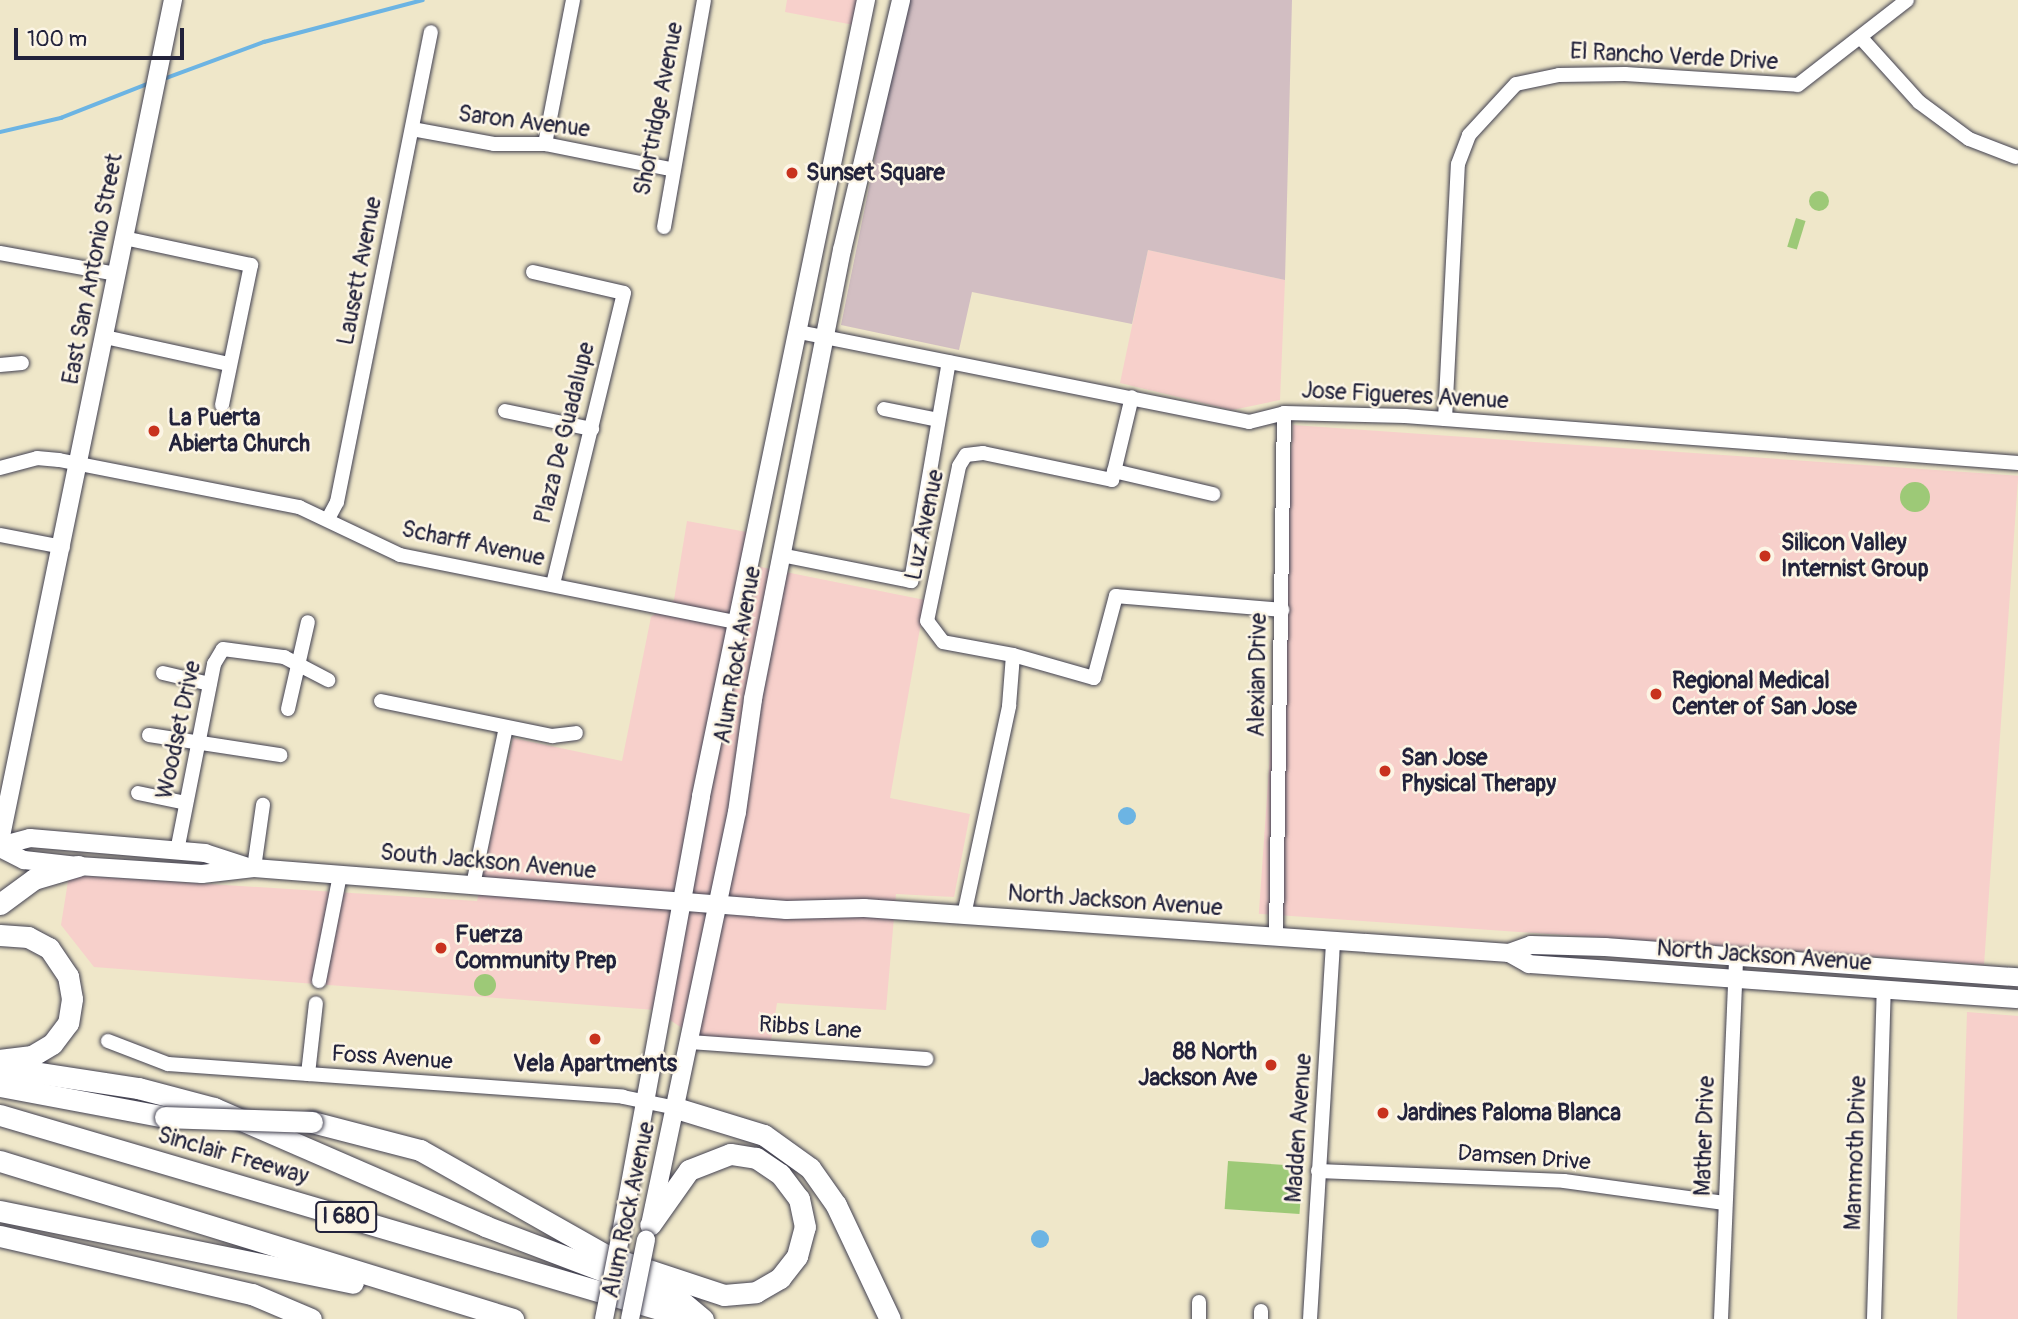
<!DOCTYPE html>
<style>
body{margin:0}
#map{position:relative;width:2018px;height:1319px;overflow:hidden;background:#efe7c9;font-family:Pangolin,sans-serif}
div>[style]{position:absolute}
.built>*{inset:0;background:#f7d0cb;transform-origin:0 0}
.industrial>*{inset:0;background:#d2bec2}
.green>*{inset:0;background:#9dc977;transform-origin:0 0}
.round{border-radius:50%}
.water>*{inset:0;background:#6cb4e3}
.stream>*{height:3.5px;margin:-1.75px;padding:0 1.75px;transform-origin:1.75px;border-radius:1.75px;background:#6cb4e3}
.roads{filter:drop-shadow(0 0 2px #414050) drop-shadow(0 0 2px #414050)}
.minor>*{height:14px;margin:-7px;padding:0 7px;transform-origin:7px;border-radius:7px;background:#fff}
.major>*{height:18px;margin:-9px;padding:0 9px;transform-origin:9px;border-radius:9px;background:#fff}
.highway>*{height:21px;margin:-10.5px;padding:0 10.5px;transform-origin:10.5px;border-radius:10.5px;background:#fff}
.bridges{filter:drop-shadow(0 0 2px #414050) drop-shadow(0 0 2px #414050)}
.major-bridge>*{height:18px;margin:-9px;padding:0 9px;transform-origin:9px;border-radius:9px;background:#fff}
.highway-bridge>*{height:21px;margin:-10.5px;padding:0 10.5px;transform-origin:10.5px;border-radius:10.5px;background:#fff}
.dots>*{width:19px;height:19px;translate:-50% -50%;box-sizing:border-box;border:4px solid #fcf5e5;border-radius:50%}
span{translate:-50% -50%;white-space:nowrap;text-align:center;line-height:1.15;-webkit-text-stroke:5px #fcf5e5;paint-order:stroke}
.shield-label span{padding:2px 5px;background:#fcf5e5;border:2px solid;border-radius:5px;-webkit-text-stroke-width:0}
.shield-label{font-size:21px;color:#22223b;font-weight:700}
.street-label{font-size:23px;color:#22223b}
.poi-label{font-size:23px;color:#22223b;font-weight:700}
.left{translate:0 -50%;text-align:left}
.right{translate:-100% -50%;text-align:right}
.scale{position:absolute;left:14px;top:28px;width:170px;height:32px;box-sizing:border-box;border:4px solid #22223b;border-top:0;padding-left:9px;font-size:21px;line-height:24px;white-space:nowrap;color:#22223b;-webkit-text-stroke:5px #fcf5e5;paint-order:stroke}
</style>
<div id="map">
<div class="built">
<div style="clip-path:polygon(787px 0,860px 0,854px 25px,785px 12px)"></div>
<div style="clip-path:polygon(1148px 250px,1285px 280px,1280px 400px,1232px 410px,1120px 383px)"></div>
<div style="left:1293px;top:425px;width:727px;height:490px;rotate:4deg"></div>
<div style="clip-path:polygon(687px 521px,752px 533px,746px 564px,925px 600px,890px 798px,970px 814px,954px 897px,896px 894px,886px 1010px,777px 1003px,771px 1041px,697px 1038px,655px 1010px,94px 967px,61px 925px,69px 875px,477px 901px,513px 738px,622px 761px,651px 617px,674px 600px)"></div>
<div style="clip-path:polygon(1967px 1012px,2018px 1016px,2018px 1319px,1957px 1319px)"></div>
</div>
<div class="industrial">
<div style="clip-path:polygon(907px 0,1292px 0,1285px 280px,1148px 250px,1132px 324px,972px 292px,959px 350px,841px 325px)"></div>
</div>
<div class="green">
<div class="round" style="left:1809px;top:191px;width:20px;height:20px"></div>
<div style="left:1796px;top:218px;width:10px;height:30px;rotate:17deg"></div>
<div class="round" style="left:1900px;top:482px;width:30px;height:30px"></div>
<div class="round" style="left:474px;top:974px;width:22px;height:22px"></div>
<div style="left:1228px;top:1161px;width:75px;height:48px;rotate:4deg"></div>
</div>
<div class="water">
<div class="round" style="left:1118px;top:807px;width:18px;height:18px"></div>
<div class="round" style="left:1031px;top:1230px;width:18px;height:18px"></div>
</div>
<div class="stream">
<div style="left:164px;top:79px;width:107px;rotate:-20.3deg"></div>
<div style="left:264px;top:42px;width:164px;rotate:-14.8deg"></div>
<div style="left:0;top:132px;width:63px;rotate:-12.9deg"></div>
<div style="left:61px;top:118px;width:96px;rotate:-21.5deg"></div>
</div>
<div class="roads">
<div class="minor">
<div style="left:1862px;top:39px;width:85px;rotate:47.9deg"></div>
<div style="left:1919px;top:102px;width:62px;rotate:36.5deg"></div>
<div style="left:1969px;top:139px;width:50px;rotate:21deg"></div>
<div style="left:412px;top:129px;width:83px;rotate:10.4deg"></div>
<div style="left:494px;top:144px;width:51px"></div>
<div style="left:545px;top:144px;width:127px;rotate:11.3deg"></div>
<div style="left:545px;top:144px;width:147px;rotate:-79deg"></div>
<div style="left:664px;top:227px;width:230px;rotate:-80deg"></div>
<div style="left:124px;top:238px;width:130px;rotate:12deg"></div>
<div style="left:251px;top:265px;width:143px;rotate:101.7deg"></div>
<div style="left:0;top:253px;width:119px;rotate:10.2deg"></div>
<div style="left:533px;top:272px;width:93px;rotate:13deg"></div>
<div style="left:624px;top:293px;width:300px;rotate:103.7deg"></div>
<div style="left:799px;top:332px;width:459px;rotate:11.3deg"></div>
<div style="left:1249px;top:422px;width:36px;rotate:-14deg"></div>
<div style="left:1284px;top:413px;width:121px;rotate:1.4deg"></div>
<div style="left:1405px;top:416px;width:615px;rotate:4.38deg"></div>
<div style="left:105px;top:337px;width:127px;rotate:12.3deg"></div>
<div style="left:0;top:365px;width:22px;rotate:-5deg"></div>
<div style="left:884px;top:409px;width:55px;rotate:11.5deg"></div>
<div style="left:505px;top:411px;width:89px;rotate:11.7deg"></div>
<div style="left:1445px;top:419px;width:255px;rotate:-87.1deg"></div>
<div style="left:1458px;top:164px;width:31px;rotate:-69deg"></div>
<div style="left:1469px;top:135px;width:69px;rotate:-47.3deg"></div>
<div style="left:1516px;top:84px;width:44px;rotate:-11.8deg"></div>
<div style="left:1559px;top:75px;width:66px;rotate:-0.9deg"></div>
<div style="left:1625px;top:74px;width:173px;rotate:3.6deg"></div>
<div style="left:1798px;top:85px;width:138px;rotate:-37.9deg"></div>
<div style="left:0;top:468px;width:38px;rotate:-15deg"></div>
<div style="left:37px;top:458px;width:22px;rotate:5deg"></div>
<div style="left:59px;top:460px;width:245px;rotate:11.1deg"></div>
<div style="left:299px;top:507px;width:112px;rotate:25.4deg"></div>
<div style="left:400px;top:555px;width:347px;rotate:11.3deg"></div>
<div style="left:1114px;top:471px;width:102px;rotate:13.1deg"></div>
<div style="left:329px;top:517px;width:17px;rotate:-62deg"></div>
<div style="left:337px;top:502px;width:479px;rotate:-78.7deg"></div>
<div style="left:0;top:535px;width:64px;rotate:10.8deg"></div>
<div style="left:781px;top:555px;width:133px;rotate:11.3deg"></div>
<div style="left:911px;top:581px;width:222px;rotate:-80.2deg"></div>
<div style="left:1013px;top:655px;width:84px;rotate:15.9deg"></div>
<div style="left:1094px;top:678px;width:85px;rotate:-75deg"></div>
<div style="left:1116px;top:596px;width:167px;rotate:4.8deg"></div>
<div style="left:163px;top:673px;width:48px;rotate:13.2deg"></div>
<div style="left:381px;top:701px;width:175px;rotate:11.6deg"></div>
<div style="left:552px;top:736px;width:24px;rotate:-7deg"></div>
<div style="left:288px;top:709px;width:89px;rotate:-77.1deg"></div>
<div style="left:149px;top:735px;width:133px;rotate:8.7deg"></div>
<div style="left:138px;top:793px;width:49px;rotate:11.8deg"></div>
<div style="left:177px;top:851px;width:191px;rotate:-78.8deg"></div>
<div style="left:214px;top:664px;width:17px;rotate:-59deg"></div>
<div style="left:223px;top:649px;width:62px;rotate:7.5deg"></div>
<div style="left:284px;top:657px;width:50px;rotate:27.6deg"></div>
<div style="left:254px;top:868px;width:64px;rotate:-81.9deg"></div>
<div style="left:473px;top:885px;width:161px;rotate:-78.2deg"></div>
<div style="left:964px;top:915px;width:214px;rotate:-77.8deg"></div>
<div style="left:1009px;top:706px;width:51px;rotate:-85.5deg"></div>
<div style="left:1013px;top:655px;width:71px;rotate:-169.5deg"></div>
<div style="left:943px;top:642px;width:26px;rotate:-127deg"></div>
<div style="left:927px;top:621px;width:158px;rotate:-78.3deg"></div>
<div style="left:959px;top:466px;width:13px;rotate:-58deg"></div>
<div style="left:966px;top:455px;width:17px;rotate:-7deg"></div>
<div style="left:983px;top:453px;width:132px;rotate:11.8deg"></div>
<div style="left:1112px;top:480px;width:85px;rotate:-76.5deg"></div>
<div style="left:1276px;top:937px;width:524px;rotate:-89.13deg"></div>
<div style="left:319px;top:981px;width:108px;rotate:-78.8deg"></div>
<div style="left:108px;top:1041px;width:64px;rotate:21deg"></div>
<div style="left:168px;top:1064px;width:456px;rotate:4.1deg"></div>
<div style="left:623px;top:1097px;width:54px;rotate:11.7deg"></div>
<div style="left:690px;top:1042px;width:237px;rotate:4.1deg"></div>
<div style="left:308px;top:1074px;width:71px;rotate:-83.6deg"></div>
<div style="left:1318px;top:1171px;width:246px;rotate:2.3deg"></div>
<div style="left:1564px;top:1181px;width:162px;rotate:7.8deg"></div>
<div style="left:1199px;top:1319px;width:17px;rotate:-90deg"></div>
<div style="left:1261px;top:1319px;width:8px;rotate:-90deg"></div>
<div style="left:1310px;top:1319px;width:379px;rotate:-86.5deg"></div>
<div style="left:1721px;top:1319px;width:363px;rotate:-87.6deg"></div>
<div style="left:1874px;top:1319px;width:330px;rotate:-88.3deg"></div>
</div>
<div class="major">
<div style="left:0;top:841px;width:859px;rotate:-78.38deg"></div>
<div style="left:0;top:846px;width:31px;rotate:-15deg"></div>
<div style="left:30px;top:838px;width:176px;rotate:4.9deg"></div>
<div style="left:205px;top:853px;width:42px;rotate:18deg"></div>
<div style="left:0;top:848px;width:27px;rotate:27deg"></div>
<div style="left:24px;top:860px;width:54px;rotate:6.3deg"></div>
<div style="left:78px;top:866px;width:124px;rotate:3.7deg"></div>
<div style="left:202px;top:874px;width:52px;rotate:-6.6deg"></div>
<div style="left:254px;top:868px;width:534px;rotate:4.51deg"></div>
<div style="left:786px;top:910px;width:78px;rotate:-1.5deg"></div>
<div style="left:864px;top:908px;width:647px;rotate:3.99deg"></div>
<div style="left:1509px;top:953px;width:23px;rotate:29deg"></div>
<div style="left:1529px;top:964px;width:490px;rotate:4.1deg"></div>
<div style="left:1509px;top:953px;width:23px;rotate:-20deg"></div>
<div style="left:1531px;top:945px;width:74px;rotate:1.5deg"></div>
<div style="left:1605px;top:947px;width:414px;rotate:4.2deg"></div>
<div style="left:651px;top:1220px;width:417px;rotate:-78.1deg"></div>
<div style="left:737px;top:812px;width:114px;rotate:-81.9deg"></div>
<div style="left:753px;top:699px;width:458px;rotate:-78.8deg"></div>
<div style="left:842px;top:250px;width:257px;rotate:-76.7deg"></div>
<div style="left:621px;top:1233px;width:444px;rotate:-79.6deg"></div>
<div style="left:701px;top:796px;width:813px;rotate:-78.29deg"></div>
</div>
<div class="highway">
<div style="left:0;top:904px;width:42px;rotate:-36.3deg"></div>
<div style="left:34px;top:879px;width:46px;rotate:-16.5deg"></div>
<div style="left:0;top:935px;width:28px;rotate:4deg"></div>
<div style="left:28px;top:937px;width:24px;rotate:28deg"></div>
<div style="left:49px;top:948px;width:34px;rotate:56deg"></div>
<div style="left:68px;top:976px;width:23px;rotate:80deg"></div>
<div style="left:72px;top:999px;width:24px;rotate:99deg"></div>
<div style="left:68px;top:1023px;width:26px;rotate:127deg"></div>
<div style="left:52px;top:1044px;width:23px;rotate:149deg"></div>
<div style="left:32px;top:1056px;width:31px;rotate:173deg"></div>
<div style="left:0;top:1067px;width:140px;rotate:8.7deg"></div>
<div style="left:138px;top:1088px;width:79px;rotate:14.7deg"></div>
<div style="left:214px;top:1108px;width:296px;rotate:23.5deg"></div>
<div style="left:485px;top:1226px;width:209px;rotate:20.8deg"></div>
<div style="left:680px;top:1300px;width:30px;rotate:40deg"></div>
<div style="left:0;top:1086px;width:168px;rotate:10.6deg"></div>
<div style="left:676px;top:1108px;width:92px;rotate:17.1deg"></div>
<div style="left:764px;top:1135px;width:57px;rotate:35.7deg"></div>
<div style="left:810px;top:1168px;width:45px;rotate:54.9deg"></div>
<div style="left:836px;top:1205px;width:126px;rotate:64.7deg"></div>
<div style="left:0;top:1115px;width:722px;rotate:16.4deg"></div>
<div style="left:312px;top:1122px;width:112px;rotate:14.5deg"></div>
<div style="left:420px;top:1150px;width:217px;rotate:29.5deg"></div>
<div style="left:609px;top:1257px;width:121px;rotate:18.3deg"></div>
<div style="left:724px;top:1295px;width:32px;rotate:-5deg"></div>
<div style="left:756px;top:1292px;width:28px;rotate:-30deg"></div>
<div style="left:780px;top:1278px;width:28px;rotate:-52deg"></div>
<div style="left:797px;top:1256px;width:30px;rotate:-75deg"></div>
<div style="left:805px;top:1227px;width:29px;rotate:-102deg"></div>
<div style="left:799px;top:1199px;width:31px;rotate:-127deg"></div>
<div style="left:780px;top:1174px;width:29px;rotate:-146deg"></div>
<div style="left:756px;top:1158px;width:26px;rotate:-171deg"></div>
<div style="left:730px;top:1154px;width:44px;rotate:158.7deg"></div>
<div style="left:689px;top:1170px;width:67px;rotate:125.3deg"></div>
<div style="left:0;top:1161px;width:537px;rotate:17.12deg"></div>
<div style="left:0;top:1211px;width:360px;rotate:11.5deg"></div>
<div style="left:0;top:1236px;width:259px;rotate:13deg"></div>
<div style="left:252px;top:1294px;width:64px;rotate:23deg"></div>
</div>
</div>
<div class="bridges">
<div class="major-bridge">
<div style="left:604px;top:1319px;width:88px;rotate:-78.8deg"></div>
<div style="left:630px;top:1319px;width:81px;rotate:-78.6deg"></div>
</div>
<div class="highway-bridge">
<div style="left:165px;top:1117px;width:147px;rotate:1.9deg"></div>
</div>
</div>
<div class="dots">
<div style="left:792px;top:173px;background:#c8321e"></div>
<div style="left:154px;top:431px;background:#c8321e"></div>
<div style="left:1765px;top:556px;background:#c8321e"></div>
<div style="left:1656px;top:694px;background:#c8321e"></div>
<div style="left:1385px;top:771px;background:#c8321e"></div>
<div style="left:441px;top:948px;background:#c8321e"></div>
<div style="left:595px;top:1039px;background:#c8321e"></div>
<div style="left:1271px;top:1065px;background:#c8321e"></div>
<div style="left:1383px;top:1113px;background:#c8321e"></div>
</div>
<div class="shield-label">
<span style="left:346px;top:1217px">I 680</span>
</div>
<div class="street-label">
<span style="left:1674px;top:57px;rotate:3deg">El Rancho Verde Drive</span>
<span style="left:659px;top:109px;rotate:-79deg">Shortridge Avenue</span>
<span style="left:524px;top:122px;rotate:7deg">Saron Avenue</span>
<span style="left:93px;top:269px;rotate:-79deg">East San Antonio Street</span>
<span style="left:360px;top:271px;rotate:-79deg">Lausett Avenue</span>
<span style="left:1405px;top:396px;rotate:3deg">Jose Figueres Avenue</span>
<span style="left:565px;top:433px;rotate:-76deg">Plaza De Guadalupe</span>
<span style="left:925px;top:525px;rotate:-78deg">Luz Avenue</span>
<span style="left:473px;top:544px;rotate:12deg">Scharff Avenue</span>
<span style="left:738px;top:655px;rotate:-80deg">Alum Rock Avenue</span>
<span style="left:1258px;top:675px;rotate:-89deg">Alexian Drive</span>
<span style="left:179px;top:730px;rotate:-78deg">Woodset Drive</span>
<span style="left:488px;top:862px;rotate:5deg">South Jackson Avenue</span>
<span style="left:1115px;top:901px;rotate:4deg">North Jackson Avenue</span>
<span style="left:1764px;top:956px;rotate:4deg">North Jackson Avenue</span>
<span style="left:810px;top:1028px;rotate:4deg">Ribbs Lane</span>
<span style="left:392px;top:1058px;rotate:4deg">Foss Avenue</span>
<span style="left:1299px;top:1128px;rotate:-86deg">Madden Avenue</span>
<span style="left:1705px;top:1136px;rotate:-88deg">Mather Drive</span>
<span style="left:1856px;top:1153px;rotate:-88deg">Mammoth Drive</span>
<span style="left:233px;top:1156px;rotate:16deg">Sinclair Freeway</span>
<span style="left:1524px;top:1158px;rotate:4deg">Damsen Drive</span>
<span style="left:629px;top:1210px;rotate:-78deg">Alum Rock Avenue</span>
</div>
<div class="poi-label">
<span class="left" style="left:806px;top:173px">Sunset Square</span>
<span class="left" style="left:168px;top:431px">La Puerta<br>Abierta Church</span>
<span class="left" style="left:1781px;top:556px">Silicon Valley<br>Internist Group</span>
<span class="left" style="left:1672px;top:694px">Regional Medical<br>Center of San Jose</span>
<span class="left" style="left:1401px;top:771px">San Jose<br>Physical Therapy</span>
<span class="left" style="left:455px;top:948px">Fuerza<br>Community Prep</span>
<span class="right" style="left:1257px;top:1065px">88 North<br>Jackson Ave</span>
<span style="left:595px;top:1064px">Vela Apartments</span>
<span class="left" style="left:1397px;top:1113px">Jardines Paloma Blanca</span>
</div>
<div class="scale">100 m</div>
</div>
